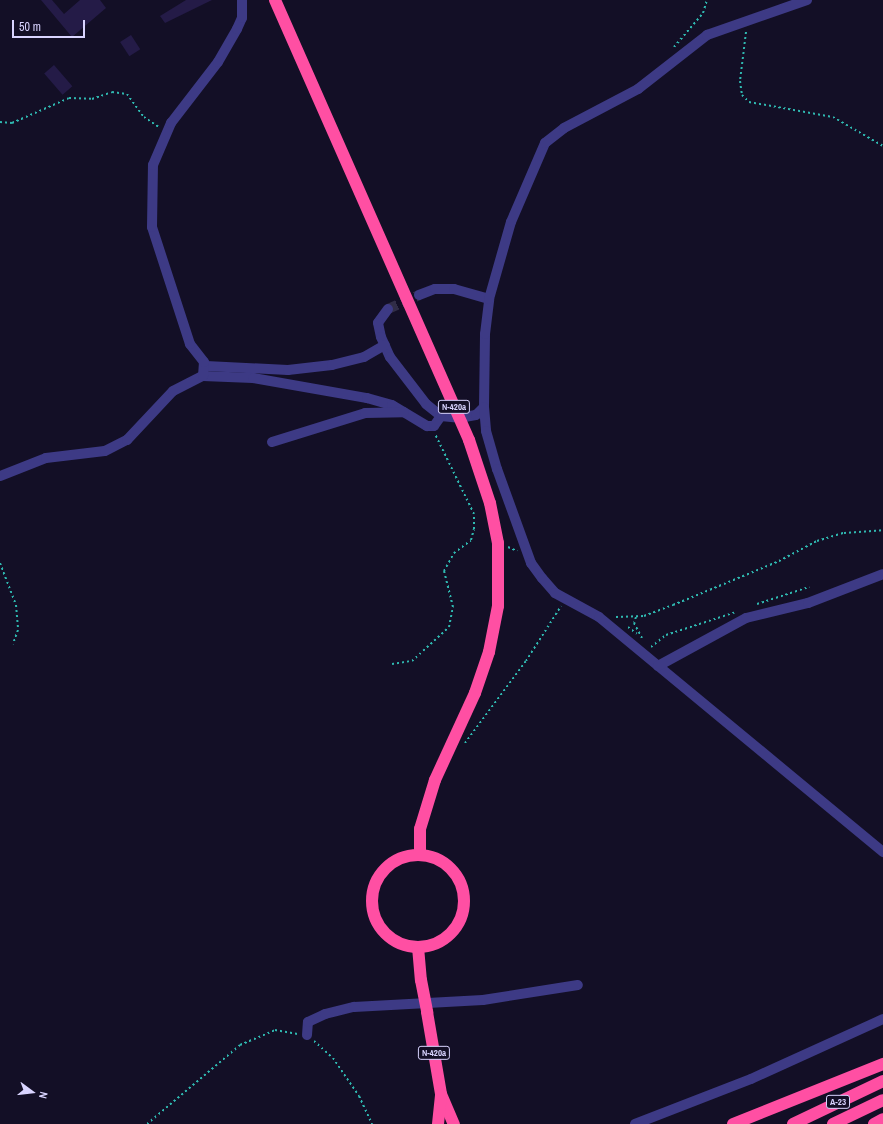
<!DOCTYPE html>
<style>
body{margin:0}
#map{position:relative;width:883px;height:1124px;overflow:hidden;background:#130f26;font-family:"Archivo Narrow",sans-serif}
div>[style]{position:absolute}
.building>*{inset:0;background:#241b47;transform-origin:0 0}
.minor-tunnel>*{height:10px;margin-top:-5px;transform-origin:0;background:repeating-linear-gradient(90deg,#312d47 0 10px,transparent 0 15px)}
.path>*{height:2px;margin-top:-1px;transform-origin:0;background:repeating-linear-gradient(90deg,#2fb8b0 0 2px,transparent 0 5px)}
.minor>*{height:10px;margin:-5px;padding:0 5px;transform-origin:5px;border-radius:5px;background:#3d3a85}
.highway>*{height:12px;margin:-6px;padding:0 6px;transform-origin:6px;border-radius:6px;background:#ff4fa3}
.highway>.ring{margin:-6px;padding:0;box-sizing:content-box;background:none;border:12px solid #ff4fa3;border-radius:50%}
.highway-bridge>*{height:12px;margin:-6px;padding:0 6px;transform-origin:6px;border-radius:6px;background:#ff4fa3}
span{translate:-50% -50%;white-space:nowrap;text-align:center;line-height:1.15;-webkit-text-stroke:4px #130f26;paint-order:stroke}
.shield-label span{padding:1px 3px;background:#130f26;border:1px solid;border-radius:3px;-webkit-text-stroke-width:0}
.shield-label{font-size:9px;color:#d9d4ff;font-weight:700}
.north{position:absolute;left:12px;top:1072px;width:40px;height:40px;-webkit-text-stroke:3px #130f26;paint-order:stroke;rotate:105deg;font-size:11px;font-weight:700;line-height:16px;text-align:center;color:#d9d4ff}
.north::after{content:'';display:block;margin:auto;width:14px;height:18px;background:#d9d4ff;clip-path:polygon(50% 0,100% 100%,50% 72%,0 100%)}
.scale{position:absolute;left:12px;top:20px;width:73px;height:18px;box-sizing:border-box;border:2px solid #d9d4ff;border-top:0;padding-left:5px;font-size:12px;line-height:14px;white-space:nowrap;color:#d9d4ff;-webkit-text-stroke:3px #130f26;paint-order:stroke}
</style>
<div id="map">
<div class="building">
<div style="clip-path:polygon(41px 0,52px 0,64px 14px,80px 0,100px 0,106px 8px,72px 37px)"></div>
<div style="clip-path:polygon(186px 0,212px 0,165px 23px,160px 16px)"></div>
<div style="left:131px;top:35px;width:17px;height:13px;rotate:57deg"></div>
<div style="left:54px;top:65px;width:28px;height:13px;rotate:49deg"></div>
</div>
<div class="minor-tunnel">
<div style="left:388px;top:309px;width:34px;rotate:-24deg"></div>
</div>
<div class="path">
<div style="left:746px;top:32px;width:49px;rotate:97deg"></div>
<div style="left:740px;top:81px;width:14px;rotate:82deg"></div>
<div style="left:742px;top:95px;width:10px;rotate:45deg"></div>
<div style="left:749px;top:102px;width:85px;rotate:10.1deg"></div>
<div style="left:833px;top:117px;width:58px;rotate:30.1deg"></div>
<div style="left:674px;top:47px;width:45px;rotate:-49.5deg"></div>
<div style="left:703px;top:13px;width:14px;rotate:-73deg"></div>
<div style="left:0;top:122px;width:12px;rotate:5deg"></div>
<div style="left:12px;top:123px;width:62px;rotate:-23.7deg"></div>
<div style="left:69px;top:98px;width:23px;rotate:2deg"></div>
<div style="left:92px;top:99px;width:21px;rotate:-19deg"></div>
<div style="left:112px;top:92px;width:15px;rotate:8deg"></div>
<div style="left:127px;top:94px;width:29px;rotate:54deg"></div>
<div style="left:144px;top:117px;width:18px;rotate:34deg"></div>
<div style="left:508px;top:547px;width:10px;rotate:24deg"></div>
<div style="left:0;top:563px;width:45px;rotate:69.1deg"></div>
<div style="left:16px;top:605px;width:25px;rotate:85deg"></div>
<div style="left:18px;top:630px;width:15px;rotate:110deg"></div>
<div style="left:757px;top:604px;width:55px;rotate:-18.1deg"></div>
<div style="left:616px;top:617px;width:28px;rotate:-2deg"></div>
<div style="left:644px;top:616px;width:31px;rotate:-21deg"></div>
<div style="left:673px;top:605px;width:115px;rotate:-22.5deg"></div>
<div style="left:779px;top:561px;width:43px;rotate:-27.8deg"></div>
<div style="left:817px;top:541px;width:28px;rotate:-17deg"></div>
<div style="left:844px;top:533px;width:39px;rotate:-4deg"></div>
<div style="left:636px;top:617px;width:6px;rotate:108deg"></div>
<div style="left:634px;top:623px;width:17px;rotate:62deg"></div>
<div style="left:628px;top:627px;width:11px;rotate:38deg"></div>
<div style="left:651px;top:647px;width:19px;rotate:-39deg"></div>
<div style="left:666px;top:635px;width:74px;rotate:-18.2deg"></div>
<div style="left:392px;top:664px;width:20px;rotate:-9deg"></div>
<div style="left:412px;top:661px;width:50px;rotate:-42.6deg"></div>
<div style="left:449px;top:627px;width:20px;rotate:-79deg"></div>
<div style="left:453px;top:607px;width:37px;rotate:-104deg"></div>
<div style="left:444px;top:571px;width:21px;rotate:-61deg"></div>
<div style="left:454px;top:553px;width:21px;rotate:-37deg"></div>
<div style="left:471px;top:540px;width:11px;rotate:-75deg"></div>
<div style="left:474px;top:529px;width:15px;rotate:-90deg"></div>
<div style="left:474px;top:514px;width:89px;rotate:-116deg"></div>
<div style="left:465px;top:743px;width:102px;rotate:-53.4deg"></div>
<div style="left:526px;top:661px;width:65px;rotate:-57.5deg"></div>
<div style="left:314px;top:1041px;width:25px;rotate:42deg"></div>
<div style="left:333px;top:1058px;width:46px;rotate:55.6deg"></div>
<div style="left:359px;top:1096px;width:31px;rotate:65deg"></div>
<div style="left:147px;top:1124px;width:122px;rotate:-40.3deg"></div>
<div style="left:240px;top:1045px;width:38px;rotate:-23deg"></div>
<div style="left:275px;top:1030px;width:23px;rotate:10deg"></div>
</div>
<div class="minor">
<div style="left:419px;top:295px;width:17px;rotate:-21deg"></div>
<div style="left:435px;top:289px;width:19px"></div>
<div style="left:454px;top:289px;width:36px;rotate:16deg"></div>
<div style="left:388px;top:309px;width:17px;rotate:126deg"></div>
<div style="left:378px;top:323px;width:14px;rotate:78deg"></div>
<div style="left:381px;top:337px;width:22px;rotate:66deg"></div>
<div style="left:390px;top:357px;width:59px;rotate:52.5deg"></div>
<div style="left:426px;top:404px;width:19px;rotate:39deg"></div>
<div style="left:441px;top:416px;width:18px;rotate:6deg"></div>
<div style="left:459px;top:418px;width:17px;rotate:-10deg"></div>
<div style="left:476px;top:415px;width:11px;rotate:-45deg"></div>
<div style="left:484px;top:407px;width:73px;rotate:-89.2deg"></div>
<div style="left:485px;top:334px;width:35px;rotate:-83deg"></div>
<div style="left:489px;top:299px;width:80px;rotate:-74.1deg"></div>
<div style="left:511px;top:222px;width:86px;rotate:-66.7deg"></div>
<div style="left:545px;top:143px;width:24px;rotate:-38deg"></div>
<div style="left:564px;top:128px;width:84px;rotate:-27.8deg"></div>
<div style="left:638px;top:89px;width:88px;rotate:-38deg"></div>
<div style="left:707px;top:35px;width:106px;rotate:-19.3deg"></div>
<div style="left:206px;top:366px;width:82px;rotate:2.8deg"></div>
<div style="left:288px;top:370px;width:44px;rotate:-6.5deg"></div>
<div style="left:332px;top:365px;width:33px;rotate:-14deg"></div>
<div style="left:364px;top:357px;width:24px;rotate:-30deg"></div>
<div style="left:203px;top:376px;width:50px;rotate:2.3deg"></div>
<div style="left:253px;top:378px;width:116px;rotate:10deg"></div>
<div style="left:367px;top:398px;width:26px;rotate:16deg"></div>
<div style="left:392px;top:405px;width:41px;rotate:31deg"></div>
<div style="left:427px;top:426px;width:7px"></div>
<div style="left:434px;top:426px;width:12px;rotate:-55deg"></div>
<div style="left:484px;top:407px;width:24px;rotate:85deg"></div>
<div style="left:486px;top:431px;width:40px;rotate:74deg"></div>
<div style="left:497px;top:469px;width:100px;rotate:70.1deg"></div>
<div style="left:531px;top:563px;width:19px;rotate:54deg"></div>
<div style="left:542px;top:578px;width:20px;rotate:49deg"></div>
<div style="left:555px;top:593px;width:50px;rotate:28.6deg"></div>
<div style="left:599px;top:617px;width:369px;rotate:39.6deg"></div>
<div style="left:272px;top:442px;width:97px;rotate:-17.3deg"></div>
<div style="left:365px;top:413px;width:39px;rotate:-1deg"></div>
<div style="left:0;top:476px;width:49px;rotate:-21.4deg"></div>
<div style="left:46px;top:458px;width:59px;rotate:-6.8deg"></div>
<div style="left:105px;top:451px;width:25px;rotate:-27deg"></div>
<div style="left:127px;top:440px;width:67px;rotate:-46.8deg"></div>
<div style="left:173px;top:391px;width:34px;rotate:-27deg"></div>
<div style="left:203px;top:376px;width:14px;rotate:-86deg"></div>
<div style="left:204px;top:362px;width:23px;rotate:-128deg"></div>
<div style="left:190px;top:344px;width:123px;rotate:-108deg"></div>
<div style="left:152px;top:227px;width:62px;rotate:-89.1deg"></div>
<div style="left:153px;top:165px;width:46px;rotate:-66.8deg"></div>
<div style="left:171px;top:123px;width:77px;rotate:-52.4deg"></div>
<div style="left:218px;top:62px;width:38px;rotate:-60deg"></div>
<div style="left:237px;top:29px;width:12px;rotate:-66deg"></div>
<div style="left:242px;top:18px;width:18px;rotate:-90deg"></div>
<div style="left:658px;top:666px;width:100px;rotate:-28.6deg"></div>
<div style="left:746px;top:618px;width:64px;rotate:-13.6deg"></div>
<div style="left:808px;top:603px;width:80px;rotate:-21.1deg"></div>
<div style="left:307px;top:1035px;width:13px;rotate:-86deg"></div>
<div style="left:308px;top:1022px;width:19px;rotate:-25deg"></div>
<div style="left:325px;top:1014px;width:30px;rotate:-14deg"></div>
<div style="left:354px;top:1007px;width:129px;rotate:-3.1deg"></div>
<div style="left:483px;top:1000px;width:96px;rotate:-9deg"></div>
<div style="left:635px;top:1124px;width:124px;rotate:-21.2deg"></div>
<div style="left:751px;top:1079px;width:145px;rotate:-24.4deg"></div>
</div>
<div class="highway">
<div style="left:275px;top:0;width:481px;rotate:66.2deg"></div>
<div style="left:469px;top:440px;width:66px;rotate:71.6deg"></div>
<div style="left:490px;top:503px;width:41px;rotate:78.7deg"></div>
<div style="left:498px;top:543px;width:63px;rotate:90deg"></div>
<div style="left:498px;top:606px;width:47px;rotate:101.1deg"></div>
<div style="left:489px;top:652px;width:43px;rotate:108.9deg"></div>
<div style="left:475px;top:693px;width:96px;rotate:114.7deg"></div>
<div style="left:435px;top:780px;width:51px;rotate:107deg"></div>
<div style="left:420px;top:829px;width:26px;rotate:90deg"></div>
<div class="ring" style="left:372px;top:855px;width:80px;height:80px"></div>
<div style="left:418px;top:947px;width:33px;rotate:85deg"></div>
<div style="left:427px;top:1012px;width:83px;rotate:80.3deg"></div>
<div style="left:441px;top:1094px;width:33px;rotate:67deg"></div>
<div style="left:438px;top:1124px;width:29px;rotate:-84deg"></div>
<div style="left:733px;top:1124px;width:162px;rotate:-21.8deg"></div>
<div style="left:793px;top:1124px;width:100px;rotate:-25.5deg"></div>
<div style="left:833px;top:1124px;width:55px;rotate:-25.6deg"></div>
<div style="left:874px;top:1124px;width:10px;rotate:-29deg"></div>
</div>
<div class="highway-bridge">
<div style="left:421px;top:980px;width:33px;rotate:79deg"></div>
</div>
<div class="shield-label">
<span style="left:454px;top:407px">N-420a</span>
<span style="left:434px;top:1053px">N-420a</span>
<span style="left:838px;top:1102px">A-23</span>
</div>
<div class="north">N</div>
<div class="scale">50 m</div>
</div>
